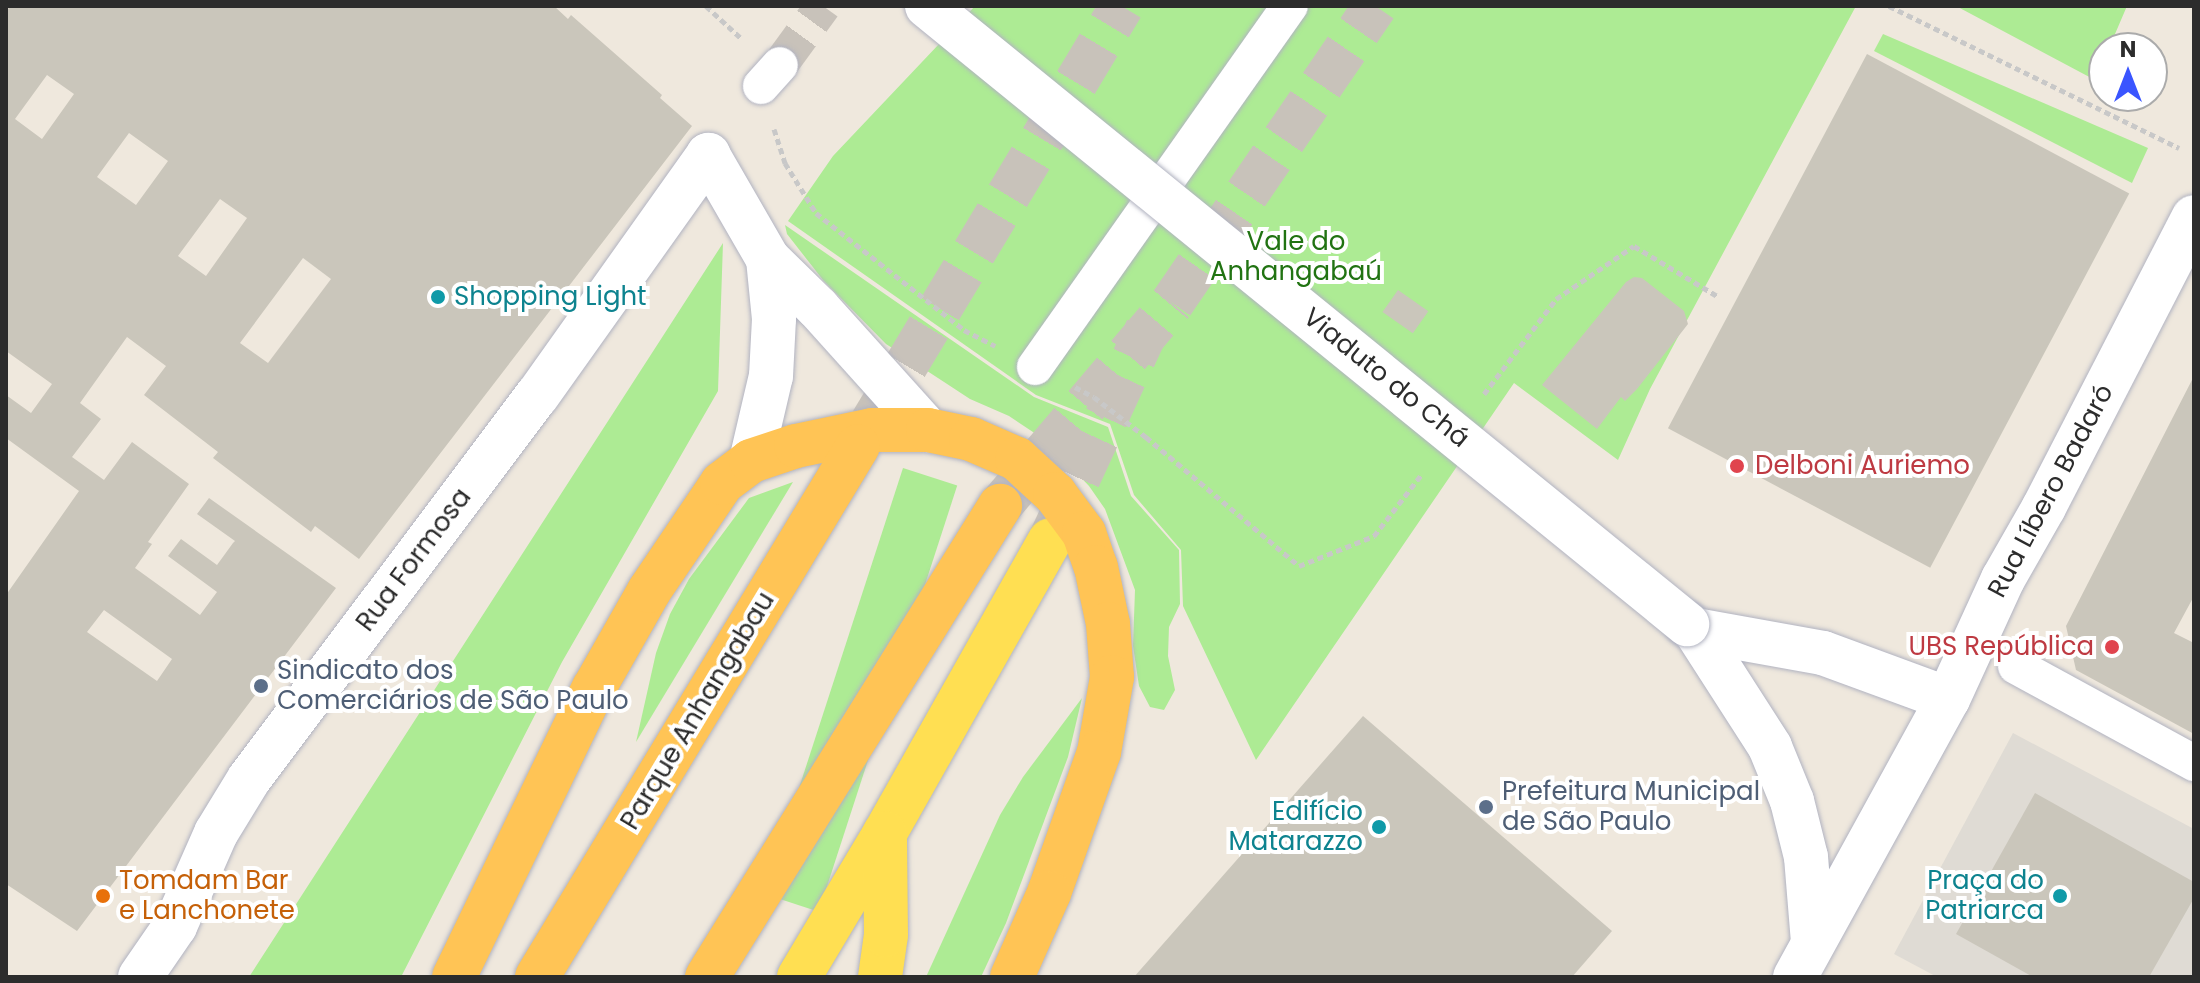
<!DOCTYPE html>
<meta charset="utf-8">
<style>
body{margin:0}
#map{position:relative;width:2200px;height:983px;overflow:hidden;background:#efe8dd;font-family:Poppins,sans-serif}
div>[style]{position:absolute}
.green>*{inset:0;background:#adeb94;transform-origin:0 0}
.plaza>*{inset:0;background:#dfdbd4}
.building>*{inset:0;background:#cac6bb;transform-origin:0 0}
.pedestrian-tunnel>*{height:36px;margin-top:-18px;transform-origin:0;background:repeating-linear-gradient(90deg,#c8c2ba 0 36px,transparent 0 54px)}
.primary-tunnel>*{height:44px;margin-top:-22px;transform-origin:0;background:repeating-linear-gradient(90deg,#c8c2ba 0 44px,transparent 0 66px)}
.trunk-tunnel>*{height:44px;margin-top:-22px;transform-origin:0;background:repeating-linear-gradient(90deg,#c8c2ba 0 44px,transparent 0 66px)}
.path>*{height:5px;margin-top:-2.5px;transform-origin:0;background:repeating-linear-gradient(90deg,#c8c8c8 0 6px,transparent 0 10px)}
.roads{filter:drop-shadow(0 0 2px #b1b3c1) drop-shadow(0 0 2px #b1b3c1)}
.pedestrian>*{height:36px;margin:-18px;padding:0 18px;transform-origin:18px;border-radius:18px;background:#fff}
.minor>*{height:44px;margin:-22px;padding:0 22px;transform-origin:22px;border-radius:22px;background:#fff}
.secondary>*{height:44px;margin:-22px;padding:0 22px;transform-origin:22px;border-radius:22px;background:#fff}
.primary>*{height:44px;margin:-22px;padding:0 22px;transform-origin:22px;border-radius:22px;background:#ffdf52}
.trunk>*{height:44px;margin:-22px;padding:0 22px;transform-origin:22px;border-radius:22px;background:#ffc455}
.bridges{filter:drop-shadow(0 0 2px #b1b3c1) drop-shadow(0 0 2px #b1b3c1)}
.secondary-bridge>*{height:44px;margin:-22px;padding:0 22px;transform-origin:22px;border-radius:22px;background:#fff}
.dots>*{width:22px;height:22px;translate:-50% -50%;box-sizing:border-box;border:4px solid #fff;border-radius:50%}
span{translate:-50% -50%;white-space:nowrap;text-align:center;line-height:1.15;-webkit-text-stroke:8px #fff;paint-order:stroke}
.park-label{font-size:26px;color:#217312}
.culture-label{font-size:26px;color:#0d838f}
.left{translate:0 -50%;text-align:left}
.right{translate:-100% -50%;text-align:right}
.street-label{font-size:26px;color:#2c2c2c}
.health-label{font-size:26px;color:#be3a42}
.service-label{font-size:26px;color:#4e5e75}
.food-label{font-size:26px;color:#c56008}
.frame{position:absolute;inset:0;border:8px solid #2c2c2c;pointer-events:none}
.north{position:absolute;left:2088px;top:32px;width:80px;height:80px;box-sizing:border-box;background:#fff;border:2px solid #ababab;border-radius:50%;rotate:0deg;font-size:22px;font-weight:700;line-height:32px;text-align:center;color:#2c2c2c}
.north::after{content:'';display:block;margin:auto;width:28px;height:36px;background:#3a55ff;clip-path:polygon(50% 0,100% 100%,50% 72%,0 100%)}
</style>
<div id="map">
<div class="green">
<div style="clip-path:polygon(975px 6px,1856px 6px,1650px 389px,1618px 460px,1514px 383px,1256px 760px,1183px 606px,1181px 550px,1134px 495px,1110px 424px,1036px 395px,788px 221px,833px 156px)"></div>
<div style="clip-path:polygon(1956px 6px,2127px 6px,2109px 48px,2104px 48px,2104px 59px,2095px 80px)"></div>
<div style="clip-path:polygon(1883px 34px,2148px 148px,2132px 183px,1874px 51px)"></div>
<div style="clip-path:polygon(785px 225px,1034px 397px,1108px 427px,1131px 496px,1179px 550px,1180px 604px,1169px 627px,1168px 656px,1175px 690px,1164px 710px,1150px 707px,1139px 686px,1133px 646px,1135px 590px,1105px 509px,1089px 486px,1045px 440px,1009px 416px,970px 399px,886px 344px,823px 280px,787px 234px)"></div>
<div style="clip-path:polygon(723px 243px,718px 391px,562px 662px,401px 977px,249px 977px)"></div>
<div style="left:903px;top:468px;width:57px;height:448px;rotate:18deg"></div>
<div style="clip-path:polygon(793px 482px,636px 742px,656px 653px,670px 614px,689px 579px,749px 498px)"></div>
<div style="clip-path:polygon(1082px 698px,1068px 757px,1006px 923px,981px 977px,926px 977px,1000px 815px,1023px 777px)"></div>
</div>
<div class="plaza">
<div style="clip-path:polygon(2013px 733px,2194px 829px,2194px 977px,1937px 977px,1894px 954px)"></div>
</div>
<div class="building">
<div style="clip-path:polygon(evenodd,10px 6px,554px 6px,568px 19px,571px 15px,662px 95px,660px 98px,692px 126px,359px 559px,315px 526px,311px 532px,213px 458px,218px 452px,144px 395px,166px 366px,127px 337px,80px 403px,101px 419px,72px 457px,104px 480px,132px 442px,189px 484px,148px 542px,152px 544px,135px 568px,200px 615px,217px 592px,168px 556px,181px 539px,217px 565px,233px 543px,235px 541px,197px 514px,209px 498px,336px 588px,77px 931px,6px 884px,6px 595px,79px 491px,6px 438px,6px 395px,31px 413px,52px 384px,6px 351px,6px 12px,10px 6px,47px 75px,74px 94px,42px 139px,15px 119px,47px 75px,10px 6px,129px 133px,168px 161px,136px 205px,97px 177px,129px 133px,10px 6px,220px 199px,247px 218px,206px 276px,178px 256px,220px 199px,10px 6px,303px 258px,331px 279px,268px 363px,240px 343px,303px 258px,10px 6px,104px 610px,172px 659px,157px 681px,87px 632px,104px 610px)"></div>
<div style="left:1867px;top:54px;width:297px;height:424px;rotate:28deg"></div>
<div style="clip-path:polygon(1634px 277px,1642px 278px,1684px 311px,1688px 324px,1637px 389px,1625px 401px,1621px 397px,1597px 429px,1542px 385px,1626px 282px)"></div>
<div style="left:1398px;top:290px;width:37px;height:27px;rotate:35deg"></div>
<div style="clip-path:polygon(2194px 376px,2194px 596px,2174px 633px,2194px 643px,2194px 734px,2076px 670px,2066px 626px)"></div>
<div style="clip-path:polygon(1363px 716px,1612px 931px,1572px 977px,1134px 977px)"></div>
<div style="clip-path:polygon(2035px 793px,2194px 882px,2194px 898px,2149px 977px,2033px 977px,1956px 934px)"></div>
</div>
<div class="pedestrian-tunnel">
<div style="left:780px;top:65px;width:73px;rotate:-53.9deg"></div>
</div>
<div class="primary-tunnel">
<div style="left:1051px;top:538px;width:230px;rotate:-65.3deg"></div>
</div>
<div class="trunk-tunnel">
<div style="left:872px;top:422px;width:485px;rotate:-59deg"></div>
<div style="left:1000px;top:506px;width:266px;rotate:-49.7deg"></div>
<div style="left:1172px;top:303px;width:360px;rotate:-55.6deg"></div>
</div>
<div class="path">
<div style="left:706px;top:6px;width:49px;rotate:42.5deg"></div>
<div style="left:1889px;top:6px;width:323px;rotate:26.1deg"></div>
<div style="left:774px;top:129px;width:36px;rotate:72deg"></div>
<div style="left:785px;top:163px;width:59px;rotate:58.2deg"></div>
<div style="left:816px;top:213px;width:189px;rotate:38.3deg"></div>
<div style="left:964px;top:330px;width:35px;rotate:27deg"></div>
<div style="left:1075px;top:387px;width:21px;rotate:28deg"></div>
<div style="left:1094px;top:397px;width:66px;rotate:37.6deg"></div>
<div style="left:1146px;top:437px;width:200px;rotate:40.1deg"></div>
<div style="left:1299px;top:566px;width:81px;rotate:-21.8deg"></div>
<div style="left:1374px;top:536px;width:78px;rotate:-52.3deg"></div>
<div style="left:1484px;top:394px;width:119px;rotate:-52.8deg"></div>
<div style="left:1556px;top:299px;width:94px;rotate:-34.2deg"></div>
<div style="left:1634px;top:246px;width:99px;rotate:31deg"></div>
</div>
<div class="roads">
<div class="pedestrian">
<div style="left:761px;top:86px;width:28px;rotate:-48deg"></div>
<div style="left:1035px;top:367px;width:442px;rotate:-54.8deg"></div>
<div style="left:2016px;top:666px;width:203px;rotate:28.6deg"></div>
</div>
<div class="minor">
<div style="left:751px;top:461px;width:87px;rotate:-76.8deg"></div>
<div style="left:771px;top:376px;width:57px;rotate:-87deg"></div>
<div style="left:774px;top:319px;width:60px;rotate:-95.7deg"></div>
<div style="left:140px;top:977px;width:62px;rotate:-55.5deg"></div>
<div style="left:175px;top:926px;width:102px;rotate:-66.2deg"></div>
<div style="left:216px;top:833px;width:63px;rotate:-58.6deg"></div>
<div style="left:249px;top:779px;width:479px;rotate:-53.1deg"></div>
<div style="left:537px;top:396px;width:296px;rotate:-54.6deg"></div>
<div style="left:708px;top:155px;width:120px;rotate:60deg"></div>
<div style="left:768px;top:259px;width:70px;rotate:44.4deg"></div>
<div style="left:818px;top:308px;width:164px;rotate:48deg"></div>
</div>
<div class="secondary">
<div style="left:1687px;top:624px;width:10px;rotate:37deg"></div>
<div style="left:1695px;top:630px;width:139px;rotate:57.3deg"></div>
<div style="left:1770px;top:747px;width:58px;rotate:67.8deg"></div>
<div style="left:1792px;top:801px;width:58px;rotate:76deg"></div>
<div style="left:1806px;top:857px;width:85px;rotate:85.3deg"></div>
<div style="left:1695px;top:630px;width:130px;rotate:10.2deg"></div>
<div style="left:1823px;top:653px;width:133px;rotate:20.2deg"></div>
<div style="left:1795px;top:977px;width:317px;rotate:-61.2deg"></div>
<div style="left:1948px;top:699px;width:132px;rotate:-65.4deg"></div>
<div style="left:2003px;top:579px;width:83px;rotate:-60.3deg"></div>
<div style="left:2044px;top:507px;width:326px;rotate:-62.7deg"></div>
</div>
<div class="primary">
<div style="left:799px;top:977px;width:168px;rotate:-59.2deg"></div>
<div style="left:885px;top:833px;width:336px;rotate:-60.6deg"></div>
<div style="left:880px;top:977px;width:42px;rotate:-81.9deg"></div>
<div style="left:886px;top:935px;width:102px;rotate:-90.6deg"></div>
</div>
<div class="trunk">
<div style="left:454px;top:977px;width:321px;rotate:-64.2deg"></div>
<div style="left:594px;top:688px;width:112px;rotate:-60.4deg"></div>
<div style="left:649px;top:591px;width:130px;rotate:-55.9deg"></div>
<div style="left:722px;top:483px;width:36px;rotate:-37deg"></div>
<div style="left:751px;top:461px;width:47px;rotate:-18.4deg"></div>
<div style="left:796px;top:446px;width:78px;rotate:-11.9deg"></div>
<div style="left:872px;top:430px;width:56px"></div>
<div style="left:928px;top:430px;width:44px;rotate:11.8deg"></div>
<div style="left:971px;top:439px;width:50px;rotate:23.5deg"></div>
<div style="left:1017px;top:459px;width:52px;rotate:42.6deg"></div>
<div style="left:1055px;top:494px;width:49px;rotate:53.4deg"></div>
<div style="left:1084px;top:533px;width:36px;rotate:71deg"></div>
<div style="left:1096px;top:567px;width:58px;rotate:78.1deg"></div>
<div style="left:1108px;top:624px;width:53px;rotate:85.7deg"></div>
<div style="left:1112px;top:677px;width:76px;rotate:99.8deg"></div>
<div style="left:1099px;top:752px;width:150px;rotate:109.5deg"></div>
<div style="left:1049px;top:893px;width:92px;rotate:113.8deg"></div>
<div style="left:537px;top:977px;width:620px;rotate:-58.85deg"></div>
<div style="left:707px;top:977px;width:555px;rotate:-58.12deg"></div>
</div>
</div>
<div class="bridges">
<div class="secondary-bridge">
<div style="left:927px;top:6px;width:980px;rotate:39.12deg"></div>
</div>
</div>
<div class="dots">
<div style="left:438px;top:297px;background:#0f9aa8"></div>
<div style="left:1737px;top:466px;background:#e0444e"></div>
<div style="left:2112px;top:647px;background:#e0444e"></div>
<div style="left:261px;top:686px;background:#5c6f8a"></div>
<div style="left:1486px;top:807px;background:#5c6f8a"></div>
<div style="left:1379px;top:827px;background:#0f9aa8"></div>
<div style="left:103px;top:896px;background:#e8710a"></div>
<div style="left:2060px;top:896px;background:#0f9aa8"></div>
</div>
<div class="park-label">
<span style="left:1296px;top:257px">Vale do<br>Anhangabaú</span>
</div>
<div class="culture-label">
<span class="left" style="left:454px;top:297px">Shopping Light</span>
<span class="right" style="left:1363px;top:827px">Edifício<br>Matarazzo</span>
<span class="right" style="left:2044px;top:896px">Praça do<br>Patriarca</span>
</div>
<div class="street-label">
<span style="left:1386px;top:378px;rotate:39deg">Viaduto do Chá</span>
<span style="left:2051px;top:491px;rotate:-62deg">Rua Líbero Badaró</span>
<span style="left:414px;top:560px;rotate:-53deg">Rua Formosa</span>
<span style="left:698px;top:711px;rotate:-59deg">Parque Anhangabau</span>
</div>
<div class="health-label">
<span class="left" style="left:1755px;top:466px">Delboni Auriemo</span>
<span class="right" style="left:2094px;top:647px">UBS República</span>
</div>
<div class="service-label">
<span class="left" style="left:277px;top:686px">Sindicato dos<br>Comerciários de São Paulo</span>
<span class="left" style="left:1502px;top:807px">Prefeitura Municipal<br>de São Paulo</span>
</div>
<div class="food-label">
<span class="left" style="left:119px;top:896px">Tomdam Bar<br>e Lanchonete</span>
</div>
<div class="frame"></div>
<div class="north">N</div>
</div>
